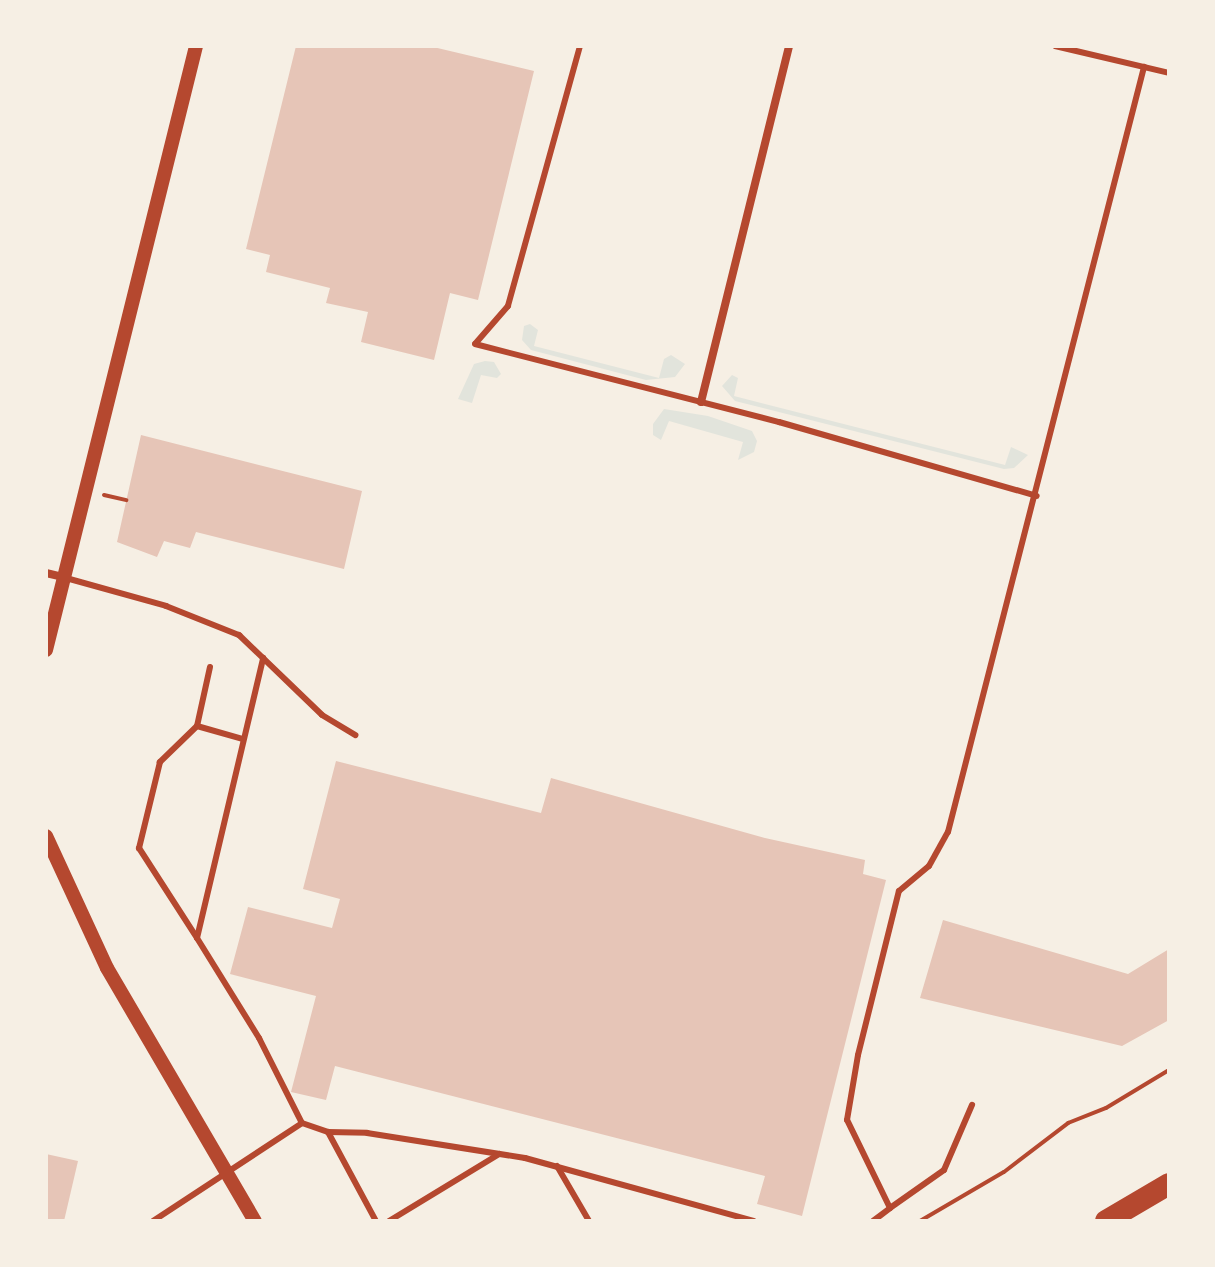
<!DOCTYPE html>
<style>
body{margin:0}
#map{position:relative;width:1215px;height:1267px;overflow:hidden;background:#f6efe4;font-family:Overpass,sans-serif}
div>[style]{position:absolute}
.green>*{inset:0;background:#e2e4dc}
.building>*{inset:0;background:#e6c5b7}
.path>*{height:4px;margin:-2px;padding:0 2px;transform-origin:2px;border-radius:2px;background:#b5482f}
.service>*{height:6px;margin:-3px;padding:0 3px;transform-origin:3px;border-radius:3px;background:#b5482f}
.minor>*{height:8px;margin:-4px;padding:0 4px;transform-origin:4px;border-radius:4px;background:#b5482f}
.tertiary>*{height:14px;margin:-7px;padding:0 7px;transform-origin:7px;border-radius:7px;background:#b5482f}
.trunk>*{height:22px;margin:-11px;padding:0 11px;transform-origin:11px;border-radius:11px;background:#b5482f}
span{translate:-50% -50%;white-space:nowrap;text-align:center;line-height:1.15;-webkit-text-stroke:8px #f6efe4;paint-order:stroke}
.frame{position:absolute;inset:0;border:48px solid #f6efe4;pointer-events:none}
</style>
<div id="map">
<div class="green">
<div style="clip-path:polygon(530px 324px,538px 330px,534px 346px,659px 378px,664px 359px,671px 355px,685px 364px,675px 377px,646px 380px,531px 350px,522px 340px,524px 326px)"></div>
<div style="clip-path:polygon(485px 361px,494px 362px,501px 374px,497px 378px,481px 375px,472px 403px,458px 399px,474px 364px)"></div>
<div style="clip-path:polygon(732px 375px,738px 378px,734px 396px,1005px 465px,1011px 447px,1028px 455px,1014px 468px,1004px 469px,735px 401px,722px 386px)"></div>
<div style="clip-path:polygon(664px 409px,708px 416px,752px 431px,757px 441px,754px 452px,738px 460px,743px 442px,669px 421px,661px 440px,653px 435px,653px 424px)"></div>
</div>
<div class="building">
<div style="clip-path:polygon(296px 46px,429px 46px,534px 71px,478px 300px,450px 293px,434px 360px,361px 342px,368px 312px,326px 303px,330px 288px,266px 272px,270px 255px,246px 249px)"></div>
<div style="clip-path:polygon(141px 435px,362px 491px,344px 569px,196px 532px,190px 548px,164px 541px,157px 557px,117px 542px)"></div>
<div style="clip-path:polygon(336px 761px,541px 813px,551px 778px,765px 838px,865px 860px,863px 874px,886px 880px,802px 1216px,757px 1204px,765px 1176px,335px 1066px,326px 1100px,291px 1092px,316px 996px,230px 974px,248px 907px,332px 928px,340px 899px,303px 889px)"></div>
<div style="clip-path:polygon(943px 920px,1128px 974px,1169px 949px,1169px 1020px,1122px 1046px,920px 998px)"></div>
<div style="clip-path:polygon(46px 1154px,78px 1161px,64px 1221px,46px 1221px)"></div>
</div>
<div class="path">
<div style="left:104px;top:495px;width:23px;rotate:13deg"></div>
<div style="left:920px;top:1221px;width:97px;rotate:-30.3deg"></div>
<div style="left:1004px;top:1172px;width:81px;rotate:-37.4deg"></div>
<div style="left:1068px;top:1123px;width:41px;rotate:-21.5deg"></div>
<div style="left:1106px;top:1108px;width:74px;rotate:-31.1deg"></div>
</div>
<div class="service">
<div style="left:580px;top:46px;width:270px;rotate:105.5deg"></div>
<div style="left:508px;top:306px;width:50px;rotate:131deg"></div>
<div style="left:475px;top:344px;width:314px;rotate:14.4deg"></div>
<div style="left:779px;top:422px;width:268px;rotate:16deg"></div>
<div style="left:1055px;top:46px;width:117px;rotate:13.3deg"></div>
<div style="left:66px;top:578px;width:104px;rotate:15.6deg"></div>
<div style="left:166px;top:606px;width:79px;rotate:21.7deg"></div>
<div style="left:239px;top:635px;width:115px;rotate:43.9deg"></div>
<div style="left:322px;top:715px;width:39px;rotate:31deg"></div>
<div style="left:210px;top:667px;width:60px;rotate:102.4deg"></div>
<div style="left:197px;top:726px;width:52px;rotate:135.8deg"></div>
<div style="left:160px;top:762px;width:89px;rotate:103.7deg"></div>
<div style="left:139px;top:848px;width:107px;rotate:57.2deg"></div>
<div style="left:197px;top:938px;width:288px;rotate:-76.7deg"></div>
<div style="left:197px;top:726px;width:48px;rotate:15.8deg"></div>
<div style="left:197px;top:938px;width:118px;rotate:58.2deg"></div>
<div style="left:259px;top:1038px;width:95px;rotate:63.2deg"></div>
<div style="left:328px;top:1132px;width:101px;rotate:61.7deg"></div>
<div style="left:557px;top:1166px;width:64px;rotate:59.8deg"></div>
<div style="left:890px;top:1208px;width:66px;rotate:-35.1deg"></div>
<div style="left:944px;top:1170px;width:71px;rotate:-66.7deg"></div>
<div style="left:153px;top:1221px;width:178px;rotate:-33.3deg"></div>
<div style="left:302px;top:1123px;width:28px;rotate:19deg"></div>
<div style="left:328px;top:1132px;width:39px;rotate:1deg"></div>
<div style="left:367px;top:1133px;width:160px;rotate:9deg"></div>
<div style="left:525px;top:1158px;width:237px;rotate:15.4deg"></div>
<div style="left:389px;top:1221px;width:129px;rotate:-31.3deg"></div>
<div style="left:873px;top:1221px;width:21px;rotate:-37deg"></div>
<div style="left:890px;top:1208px;width:98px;rotate:-116deg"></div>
<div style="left:847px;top:1120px;width:66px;rotate:-80.4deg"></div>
<div style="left:858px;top:1055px;width:169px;rotate:-76deg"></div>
<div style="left:899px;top:891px;width:39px;rotate:-40deg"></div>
<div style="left:929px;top:866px;width:39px;rotate:-61deg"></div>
<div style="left:948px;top:832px;width:790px;rotate:-75.63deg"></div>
</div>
<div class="minor">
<div style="left:701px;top:402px;width:367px;rotate:-76.1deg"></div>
<div style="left:46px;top:573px;width:18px;rotate:13deg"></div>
</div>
<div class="tertiary">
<div style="left:46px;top:650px;width:622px;rotate:-76.05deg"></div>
<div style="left:46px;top:836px;width:145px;rotate:65.2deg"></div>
<div style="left:107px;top:968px;width:293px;rotate:59.7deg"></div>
</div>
<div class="trunk">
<div style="left:1106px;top:1221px;width:73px;rotate:-30.4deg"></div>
</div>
<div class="frame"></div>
</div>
